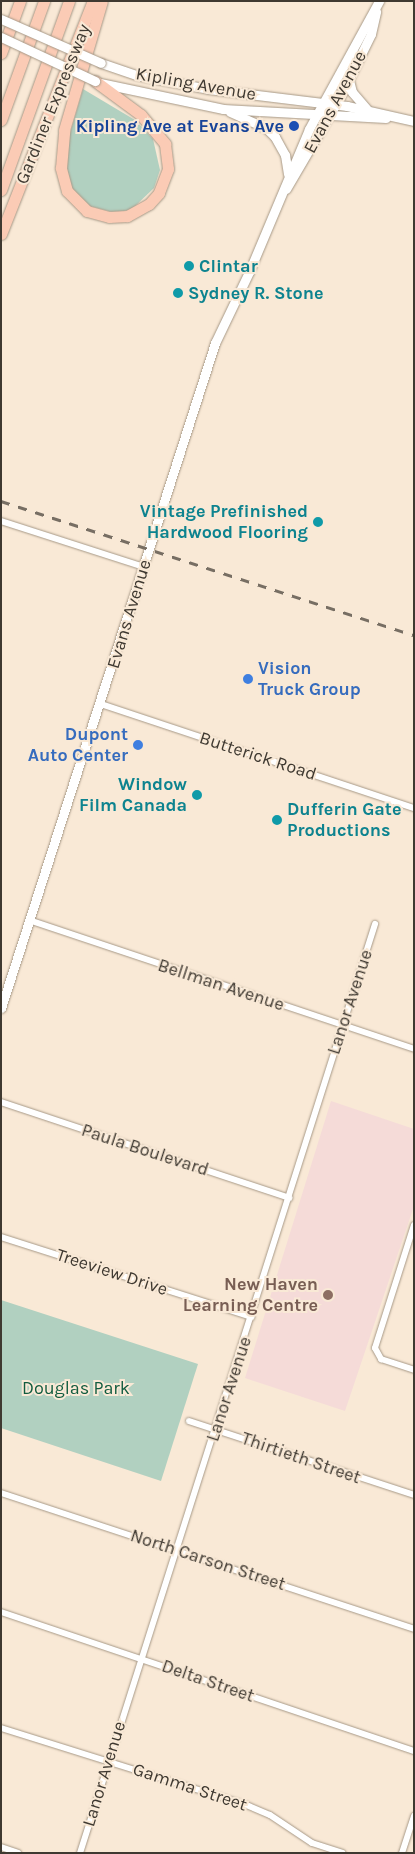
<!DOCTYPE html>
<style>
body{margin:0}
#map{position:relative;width:415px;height:1854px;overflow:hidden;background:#f9e9d6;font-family:Karla,sans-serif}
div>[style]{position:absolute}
.education>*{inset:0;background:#f5dbd8}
.green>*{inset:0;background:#b1d0c0}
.roads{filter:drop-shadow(0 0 1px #a79987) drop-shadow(0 0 1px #a79987)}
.minor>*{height:6px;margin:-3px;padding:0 3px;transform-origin:3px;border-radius:3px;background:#fff}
.secondary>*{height:9px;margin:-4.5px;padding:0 4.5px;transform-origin:4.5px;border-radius:4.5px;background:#fff}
.motorway>*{height:11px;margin:-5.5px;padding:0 5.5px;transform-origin:5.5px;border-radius:5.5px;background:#fbcbb5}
.rail>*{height:2.5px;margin-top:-1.25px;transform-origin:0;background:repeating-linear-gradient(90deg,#776e63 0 9px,transparent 0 18px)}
.bridges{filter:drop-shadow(0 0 1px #a79987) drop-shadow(0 0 1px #a79987)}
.secondary-bridge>*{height:9px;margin:-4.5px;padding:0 4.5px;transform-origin:4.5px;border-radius:4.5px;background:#fff}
.dots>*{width:14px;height:14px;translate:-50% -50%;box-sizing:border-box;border:2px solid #f9e9d6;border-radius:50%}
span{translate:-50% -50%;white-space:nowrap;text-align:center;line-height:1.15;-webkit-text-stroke:4px #f9e9d6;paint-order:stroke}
.street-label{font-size:18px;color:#3f3931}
.transit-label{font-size:18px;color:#164399;font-weight:700}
.right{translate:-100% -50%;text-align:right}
.culture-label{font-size:18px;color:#0d838f;font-weight:700}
.left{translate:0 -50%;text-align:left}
.shop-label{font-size:18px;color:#366cbe;font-weight:700}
.education-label{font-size:18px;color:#785e54;font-weight:700}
.park-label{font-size:18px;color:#115c3f}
.frame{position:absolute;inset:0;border:2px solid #3f3931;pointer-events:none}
</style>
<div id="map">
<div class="education">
<div style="clip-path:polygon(331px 1101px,414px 1129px,414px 1206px,345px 1411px,245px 1378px)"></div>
</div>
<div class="green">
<div style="clip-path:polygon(83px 89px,135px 120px,153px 139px,160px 170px,154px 188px,132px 209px,116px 213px,86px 205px,72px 190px,64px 154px)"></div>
<div style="clip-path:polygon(1px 1300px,198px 1364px,161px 1481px,1px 1428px)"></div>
</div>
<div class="roads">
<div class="minor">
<div style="left:1px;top:521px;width:150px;rotate:17.8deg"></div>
<div style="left:101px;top:704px;width:330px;rotate:18.4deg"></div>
<div style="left:29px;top:920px;width:406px;rotate:18.5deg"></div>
<div style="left:1px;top:1102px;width:304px;rotate:18.4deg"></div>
<div style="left:414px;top:1225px;width:129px;rotate:107.6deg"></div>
<div style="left:375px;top:1348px;width:13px;rotate:61deg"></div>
<div style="left:381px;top:1359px;width:35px;rotate:18deg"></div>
<div style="left:1px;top:1237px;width:263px;rotate:17.7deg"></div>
<div style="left:189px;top:1421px;width:237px;rotate:18.2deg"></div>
<div style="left:1px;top:1493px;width:435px;rotate:18.2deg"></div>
<div style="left:1px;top:1612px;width:436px;rotate:18.6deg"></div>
<div style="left:1px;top:1728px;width:255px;rotate:17.4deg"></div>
<div style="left:244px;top:1804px;width:28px;rotate:23deg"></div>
<div style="left:270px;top:1815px;width:50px;rotate:33.7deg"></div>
<div style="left:312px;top:1843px;width:32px;rotate:18deg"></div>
<div style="left:1px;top:1847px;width:18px;rotate:19deg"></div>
<div style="left:80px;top:1853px;width:975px;rotate:-72.38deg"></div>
<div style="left:402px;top:1853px;width:39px;rotate:-72deg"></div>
</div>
<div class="secondary">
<div style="left:101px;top:63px;width:37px;rotate:19deg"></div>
<div style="left:136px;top:75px;width:73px;rotate:11deg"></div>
<div style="left:208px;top:89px;width:140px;rotate:7deg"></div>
<div style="left:347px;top:106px;width:69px;rotate:12.6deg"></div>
<div style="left:349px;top:80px;width:12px;rotate:76deg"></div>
<div style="left:352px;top:92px;width:23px;rotate:49deg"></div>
<div style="left:100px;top:83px;width:126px;rotate:11.9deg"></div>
<div style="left:223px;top:109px;width:163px;rotate:3.2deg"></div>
<div style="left:230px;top:112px;width:39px;rotate:24deg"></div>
<div style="left:266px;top:128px;width:13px;rotate:45deg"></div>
<div style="left:275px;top:137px;width:21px;rotate:61deg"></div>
<div style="left:285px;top:155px;width:19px;rotate:81deg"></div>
<div style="left:286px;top:189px;width:109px;rotate:-59.7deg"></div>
<div style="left:341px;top:95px;width:68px;rotate:-63.8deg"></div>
<div style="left:371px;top:34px;width:23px;rotate:-77deg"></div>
<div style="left:1px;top:1008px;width:699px;rotate:-72.16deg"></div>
<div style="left:215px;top:343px;width:79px;rotate:-64.4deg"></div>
<div style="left:249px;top:272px;width:155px;rotate:-67.2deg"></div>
<div style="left:309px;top:129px;width:146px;rotate:-61.3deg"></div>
</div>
<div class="motorway">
<div style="left:1px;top:53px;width:55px;rotate:-69.9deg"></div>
<div style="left:95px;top:81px;width:57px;rotate:36.5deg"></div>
<div style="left:141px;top:115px;width:38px;rotate:50deg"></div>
<div style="left:165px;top:144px;width:25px;rotate:83deg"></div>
<div style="left:168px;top:169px;width:26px;rotate:111deg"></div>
<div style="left:159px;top:193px;width:15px;rotate:132deg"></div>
<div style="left:149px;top:204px;width:25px;rotate:151deg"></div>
<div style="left:127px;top:216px;width:18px;rotate:177deg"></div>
<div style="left:109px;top:217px;width:23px;rotate:-165deg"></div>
<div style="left:87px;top:211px;width:28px;rotate:-135deg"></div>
<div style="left:67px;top:191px;width:24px;rotate:-105deg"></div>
<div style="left:61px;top:168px;width:38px;rotate:-85deg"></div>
<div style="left:64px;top:130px;width:134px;rotate:-73.6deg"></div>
<div style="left:1px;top:120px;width:127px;rotate:-70.1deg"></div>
<div style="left:1px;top:190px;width:201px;rotate:-70.2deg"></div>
<div style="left:1px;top:234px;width:251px;rotate:-68.5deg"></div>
</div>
</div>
<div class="rail">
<div style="left:1px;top:501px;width:434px;rotate:18deg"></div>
</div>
<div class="bridges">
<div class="secondary-bridge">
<div style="left:1px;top:19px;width:109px;rotate:23.7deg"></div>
<div style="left:1px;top:37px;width:104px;rotate:25.1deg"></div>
</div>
</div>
<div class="dots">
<div style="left:294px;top:126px;background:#1a4fb4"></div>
<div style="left:189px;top:266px;background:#0f9aa8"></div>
<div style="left:178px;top:293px;background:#0f9aa8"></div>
<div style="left:318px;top:522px;background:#0f9aa8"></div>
<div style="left:248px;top:679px;background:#3f7fe0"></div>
<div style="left:138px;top:745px;background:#3f7fe0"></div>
<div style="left:197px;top:795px;background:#0f9aa8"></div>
<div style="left:277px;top:820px;background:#0f9aa8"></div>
<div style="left:328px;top:1295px;background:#8d6e63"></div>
</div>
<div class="street-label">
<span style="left:196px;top:84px;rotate:10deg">Kipling Avenue</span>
<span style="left:335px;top:102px;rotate:-62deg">Evans Avenue</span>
<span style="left:53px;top:104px;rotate:-68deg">Gardiner Expressway</span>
<span style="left:129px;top:614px;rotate:-73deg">Evans Avenue</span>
<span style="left:258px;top:756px;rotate:18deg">Butterick Road</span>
<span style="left:221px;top:985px;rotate:18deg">Bellman Avenue</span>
<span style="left:350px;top:1002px;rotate:-72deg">Lanor Avenue</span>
<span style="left:145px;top:1150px;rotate:18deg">Paula Boulevard</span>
<span style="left:112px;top:1272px;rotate:18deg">Treeview Drive</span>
<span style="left:229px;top:1389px;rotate:-72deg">Lanor Avenue</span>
<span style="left:301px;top:1458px;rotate:19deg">Thirtieth Street</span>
<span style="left:208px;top:1560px;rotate:18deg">North Carson Street</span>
<span style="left:208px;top:1681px;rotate:19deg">Delta Street</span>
<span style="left:104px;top:1774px;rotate:-73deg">Lanor Avenue</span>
<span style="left:190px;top:1787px;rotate:18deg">Gamma Street</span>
</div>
<div class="transit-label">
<span class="right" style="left:284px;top:126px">Kipling Ave at Evans Ave</span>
</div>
<div class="culture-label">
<span class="left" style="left:199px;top:266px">Clintar</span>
<span class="left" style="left:188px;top:293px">Sydney R. Stone</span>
<span class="right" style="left:308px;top:522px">Vintage Prefinished<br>Hardwood Flooring</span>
<span class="right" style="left:187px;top:795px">Window<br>Film Canada</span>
<span class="left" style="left:287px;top:820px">Dufferin Gate<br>Productions</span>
</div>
<div class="shop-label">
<span class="left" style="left:258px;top:679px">Vision<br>Truck Group</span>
<span class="right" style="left:128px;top:745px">Dupont<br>Auto Center</span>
</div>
<div class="education-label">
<span class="right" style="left:318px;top:1295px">New Haven<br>Learning Centre</span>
</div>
<div class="park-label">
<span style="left:76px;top:1388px">Douglas Park</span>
</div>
<div class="frame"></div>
</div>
